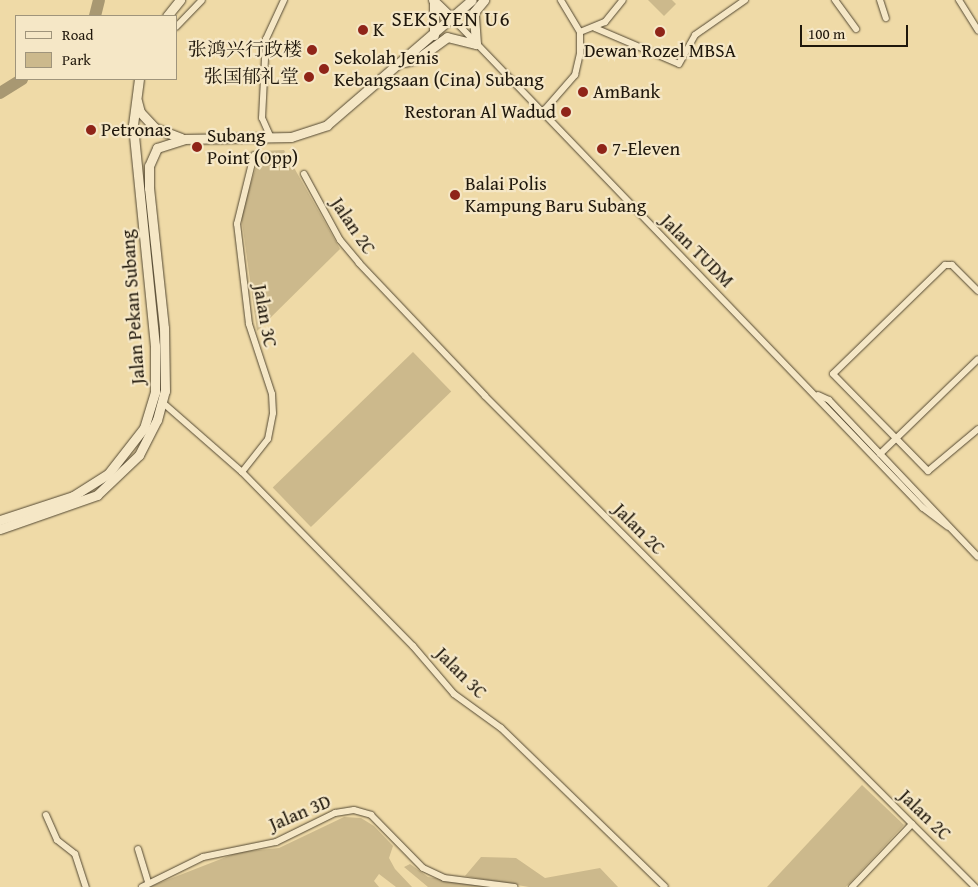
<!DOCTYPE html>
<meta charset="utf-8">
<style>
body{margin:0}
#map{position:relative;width:978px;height:887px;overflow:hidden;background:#efdaa7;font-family:"Gentium Book Plus","Noto Serif SC",serif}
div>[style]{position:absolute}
.green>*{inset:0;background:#ccb98c;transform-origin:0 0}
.river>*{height:12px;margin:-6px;padding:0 6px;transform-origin:6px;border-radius:6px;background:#a89872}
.roads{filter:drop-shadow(0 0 1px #534832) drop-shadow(0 0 1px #534832)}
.street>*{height:6px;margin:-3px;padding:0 3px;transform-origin:3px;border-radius:3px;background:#f5e7c6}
.secondary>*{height:9px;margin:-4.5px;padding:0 4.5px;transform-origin:4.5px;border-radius:4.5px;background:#f5e7c6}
.dots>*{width:14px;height:14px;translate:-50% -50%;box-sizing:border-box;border:2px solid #f5e7c6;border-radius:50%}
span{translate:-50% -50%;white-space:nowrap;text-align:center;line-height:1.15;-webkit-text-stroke:4.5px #f5e7c6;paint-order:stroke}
.poi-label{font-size:19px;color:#1f170b}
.left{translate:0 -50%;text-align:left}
.right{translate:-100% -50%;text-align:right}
.street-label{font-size:19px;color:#1f170b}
.quarter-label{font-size:21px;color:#1f170b;letter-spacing:1px}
.legend{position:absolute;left:15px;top:15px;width:162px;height:65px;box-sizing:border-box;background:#f5e7c6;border:1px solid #9f947b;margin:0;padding:6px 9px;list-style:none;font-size:15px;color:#1f170b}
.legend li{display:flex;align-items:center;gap:10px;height:25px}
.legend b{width:25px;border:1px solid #9f947b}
.scale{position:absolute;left:800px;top:25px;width:108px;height:22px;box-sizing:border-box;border:2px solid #1f170b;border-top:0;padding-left:6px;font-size:15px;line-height:18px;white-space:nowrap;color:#1f170b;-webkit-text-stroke:4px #f5e7c6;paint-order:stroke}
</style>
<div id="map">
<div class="green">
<div style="clip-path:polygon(648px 0,672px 0,676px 4px,664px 16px)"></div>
<div style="clip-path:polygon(284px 150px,340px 249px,257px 331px,241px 215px,261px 151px)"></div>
<div style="left:413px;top:352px;width:55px;height:195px;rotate:46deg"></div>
<div style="clip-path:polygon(862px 785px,904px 825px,846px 887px,767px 887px)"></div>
<div style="clip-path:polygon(344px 817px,361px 818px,374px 826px,393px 846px,389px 858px,395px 869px,412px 887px,396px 887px,379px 874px,374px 881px,379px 887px,149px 887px,239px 852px,279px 848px)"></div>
<div style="clip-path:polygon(481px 857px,516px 858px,545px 878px,600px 868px,618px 887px,529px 887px,465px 876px)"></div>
<div style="clip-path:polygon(410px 864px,428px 877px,493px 887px,428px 887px,404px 867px)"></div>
</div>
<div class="river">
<div style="left:95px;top:16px;width:16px;rotate:-76deg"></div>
<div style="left:0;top:93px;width:26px;rotate:-32deg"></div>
</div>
<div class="roads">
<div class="street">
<div style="left:835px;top:0;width:36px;rotate:54deg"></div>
<div style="left:880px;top:0;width:19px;rotate:72deg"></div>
<div style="left:959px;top:0;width:36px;rotate:58deg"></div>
<div style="left:453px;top:19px;width:678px;rotate:46.14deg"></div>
<div style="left:923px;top:508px;width:31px;rotate:37deg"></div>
<div style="left:176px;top:27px;width:37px;rotate:-46deg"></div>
<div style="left:595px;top:28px;width:91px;rotate:23.2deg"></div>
<div style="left:679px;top:64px;width:33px;rotate:-61deg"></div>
<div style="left:695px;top:35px;width:61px;rotate:-35deg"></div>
<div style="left:580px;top:32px;width:27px;rotate:-22deg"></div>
<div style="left:605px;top:22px;width:28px;rotate:-51deg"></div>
<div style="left:541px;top:114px;width:52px;rotate:-48.9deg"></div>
<div style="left:575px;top:75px;width:22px;rotate:-77deg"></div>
<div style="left:580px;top:54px;width:22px;rotate:-90deg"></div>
<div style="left:580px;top:32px;width:37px;rotate:-121deg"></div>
<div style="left:271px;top:138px;width:22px;rotate:-114deg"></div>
<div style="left:262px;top:118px;width:79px;rotate:-87.1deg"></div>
<div style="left:266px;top:39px;width:43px;rotate:-65.2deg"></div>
<div style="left:304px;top:174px;width:75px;rotate:61.4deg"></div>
<div style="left:340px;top:240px;width:30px;rotate:50deg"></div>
<div style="left:359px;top:263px;width:183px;rotate:46.5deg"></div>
<div style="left:485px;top:396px;width:694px;rotate:45.06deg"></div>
<div style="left:978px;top:291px;width:37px;rotate:-135deg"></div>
<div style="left:952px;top:265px;width:7px;rotate:180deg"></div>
<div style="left:945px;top:265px;width:156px;rotate:135.8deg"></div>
<div style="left:833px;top:374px;width:136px;rotate:45.6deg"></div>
<div style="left:928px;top:471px;width:65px;rotate:-40deg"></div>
<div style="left:818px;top:395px;width:12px;rotate:24deg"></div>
<div style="left:829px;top:400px;width:216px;rotate:46.5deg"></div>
<div style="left:162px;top:402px;width:106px;rotate:41.2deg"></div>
<div style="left:242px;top:472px;width:244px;rotate:45.5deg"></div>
<div style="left:413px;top:646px;width:63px;rotate:49.5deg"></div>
<div style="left:454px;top:694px;width:58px;rotate:35.9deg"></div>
<div style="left:501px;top:728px;width:228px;rotate:44.1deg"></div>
<div style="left:880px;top:454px;width:136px;rotate:-44.1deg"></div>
<div style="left:242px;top:472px;width:42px;rotate:-51.8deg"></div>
<div style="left:268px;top:439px;width:26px;rotate:-79deg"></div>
<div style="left:273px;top:413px;width:19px;rotate:-93deg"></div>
<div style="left:272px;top:394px;width:74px;rotate:-108.2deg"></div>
<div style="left:249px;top:324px;width:101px;rotate:-96.8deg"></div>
<div style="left:237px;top:224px;width:71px;rotate:-76.2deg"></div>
<div style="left:46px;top:815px;width:27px;rotate:66deg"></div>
<div style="left:57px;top:840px;width:23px;rotate:38deg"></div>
<div style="left:75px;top:854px;width:35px;rotate:72deg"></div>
<div style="left:138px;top:849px;width:34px;rotate:73deg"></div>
<div style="left:142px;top:887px;width:68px;rotate:-26.2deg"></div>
<div style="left:203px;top:857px;width:75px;rotate:-11.6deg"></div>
<div style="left:276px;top:842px;width:66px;rotate:-26.2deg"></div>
<div style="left:335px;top:813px;width:19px;rotate:-9deg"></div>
<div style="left:354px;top:810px;width:18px;rotate:16deg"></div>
<div style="left:371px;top:815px;width:74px;rotate:45.5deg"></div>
<div style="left:423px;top:868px;width:23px;rotate:25deg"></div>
<div style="left:444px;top:878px;width:71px;rotate:7.3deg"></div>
<div style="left:852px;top:887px;width:87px;rotate:-46.4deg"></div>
</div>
<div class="secondary">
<div style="left:433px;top:0;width:28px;rotate:44deg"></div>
<div style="left:167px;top:16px;width:21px;rotate:-51deg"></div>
<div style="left:434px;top:35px;width:34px;rotate:-90deg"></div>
<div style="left:405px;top:62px;width:12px;rotate:-14deg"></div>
<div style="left:417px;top:59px;width:37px;rotate:-36deg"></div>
<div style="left:447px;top:37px;width:30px;rotate:14deg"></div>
<div style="left:476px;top:44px;width:32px;rotate:-94deg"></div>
<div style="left:474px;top:12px;width:16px;rotate:-50deg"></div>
<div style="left:137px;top:101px;width:11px;rotate:75deg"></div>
<div style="left:140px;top:112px;width:22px;rotate:47deg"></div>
<div style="left:155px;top:128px;width:28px;rotate:21deg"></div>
<div style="left:0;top:520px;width:77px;rotate:-18.2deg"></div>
<div style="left:73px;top:496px;width:41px;rotate:-32.2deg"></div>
<div style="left:108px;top:474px;width:58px;rotate:-52deg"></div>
<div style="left:144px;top:428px;width:38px;rotate:-73deg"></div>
<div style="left:155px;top:392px;width:46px;rotate:-90deg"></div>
<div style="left:155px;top:346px;width:222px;rotate:-95.7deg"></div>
<div style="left:133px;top:125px;width:46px;rotate:-82.6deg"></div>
<div style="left:0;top:529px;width:103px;rotate:-19.3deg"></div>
<div style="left:97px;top:495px;width:58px;rotate:-43.6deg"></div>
<div style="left:139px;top:455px;width:39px;rotate:-63deg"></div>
<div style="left:157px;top:420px;width:30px;rotate:-75deg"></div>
<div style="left:165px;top:391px;width:63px;rotate:-90.9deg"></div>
<div style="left:164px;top:328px;width:141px;rotate:-96.1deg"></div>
<div style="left:149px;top:188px;width:22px;rotate:-90deg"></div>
<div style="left:149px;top:166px;width:20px;rotate:-66deg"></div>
<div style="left:157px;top:148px;width:28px;rotate:-18deg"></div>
<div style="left:184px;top:139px;width:107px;rotate:-1.1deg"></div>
<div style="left:291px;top:137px;width:38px;rotate:-18deg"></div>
<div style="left:327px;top:125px;width:191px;rotate:-40.8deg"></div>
</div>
</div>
<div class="dots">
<div style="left:363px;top:30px;background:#8f2418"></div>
<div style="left:660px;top:32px;background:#8f2418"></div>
<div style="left:312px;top:50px;background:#8f2418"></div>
<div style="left:324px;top:69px;background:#8f2418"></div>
<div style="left:309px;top:77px;background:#8f2418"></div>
<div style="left:583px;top:92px;background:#8f2418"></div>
<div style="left:566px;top:112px;background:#8f2418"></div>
<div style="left:91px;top:130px;background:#8f2418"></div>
<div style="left:197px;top:147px;background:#8f2418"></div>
<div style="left:602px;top:149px;background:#8f2418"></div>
<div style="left:455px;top:195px;background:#8f2418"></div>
</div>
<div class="poi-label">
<span class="left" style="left:373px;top:30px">K</span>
<span class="right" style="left:302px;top:50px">张鸿兴行政楼</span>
<span style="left:660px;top:51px">Dewan Rozel MBSA</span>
<span class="left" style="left:334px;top:69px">Sekolah Jenis<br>Kebangsaan (Cina) Subang</span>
<span class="right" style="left:299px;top:77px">张国郁礼堂</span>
<span class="left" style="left:593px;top:92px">AmBank</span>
<span class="right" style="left:556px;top:112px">Restoran Al Wadud</span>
<span class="left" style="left:101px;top:130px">Petronas</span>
<span class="left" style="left:207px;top:147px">Subang<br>Point (Opp)</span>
<span class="left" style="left:612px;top:149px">7-Eleven</span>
<span class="left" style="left:465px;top:195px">Balai Polis<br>Kampung Baru Subang</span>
</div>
<div class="street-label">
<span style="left:353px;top:226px;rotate:56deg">Jalan 2C</span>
<span style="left:697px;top:251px;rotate:45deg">Jalan TUDM</span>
<span style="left:133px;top:307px;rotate:-94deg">Jalan Pekan Subang</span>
<span style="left:265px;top:316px;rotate:80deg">Jalan 3C</span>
<span style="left:639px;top:529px;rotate:45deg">Jalan 2C</span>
<span style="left:461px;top:673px;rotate:45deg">Jalan 3C</span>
<span style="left:300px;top:813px;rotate:-23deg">Jalan 3D</span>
<span style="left:925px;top:815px;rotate:44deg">Jalan 2C</span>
</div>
<div class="quarter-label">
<span style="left:451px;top:19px">SEKSYEN U6</span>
</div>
<ul class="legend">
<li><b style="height:6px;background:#f5e7c6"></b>Road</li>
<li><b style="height:14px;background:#ccb98c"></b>Park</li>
</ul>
<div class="scale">100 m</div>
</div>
